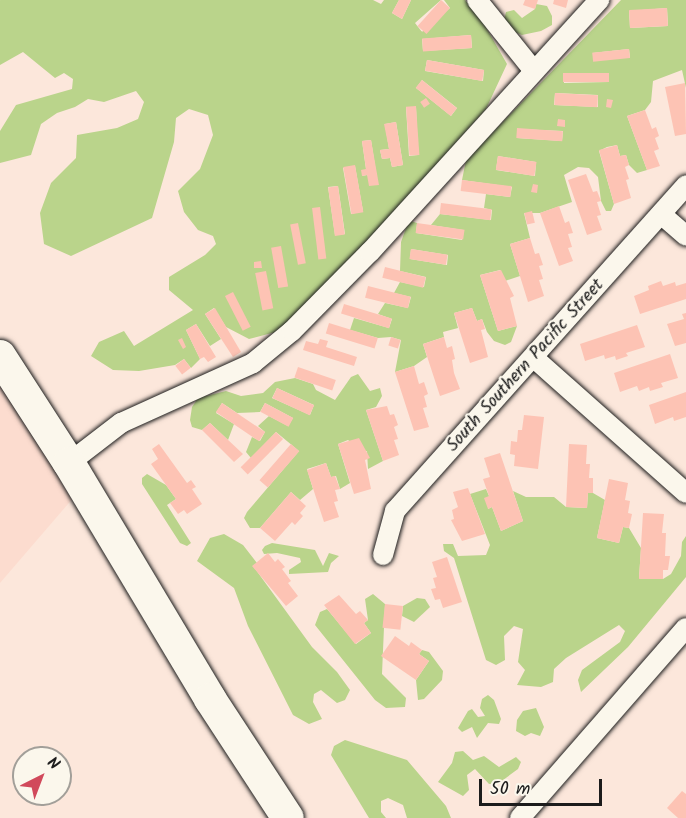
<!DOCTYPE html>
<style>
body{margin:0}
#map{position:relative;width:686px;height:818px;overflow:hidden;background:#fce7db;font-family:Kalam,sans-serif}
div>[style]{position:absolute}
.built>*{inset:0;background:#fcdccf}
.green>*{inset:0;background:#bad48b}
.building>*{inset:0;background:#fdc3b4;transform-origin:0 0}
.roads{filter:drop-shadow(0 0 2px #1c1c1c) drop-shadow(0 0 2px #1c1c1c)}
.street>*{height:20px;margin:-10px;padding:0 10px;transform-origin:10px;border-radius:10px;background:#fbf7ec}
.primary>*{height:32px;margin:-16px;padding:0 16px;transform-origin:16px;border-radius:16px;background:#fbf7ec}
span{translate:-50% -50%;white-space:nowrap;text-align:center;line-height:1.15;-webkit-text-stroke:4.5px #fbf7ec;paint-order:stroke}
.street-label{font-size:18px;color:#1c1c1c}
.north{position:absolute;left:12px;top:746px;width:60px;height:60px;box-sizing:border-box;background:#fbf7ec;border:2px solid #a29f99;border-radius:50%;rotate:42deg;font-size:16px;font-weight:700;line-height:24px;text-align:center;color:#1c1c1c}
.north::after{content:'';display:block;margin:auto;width:21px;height:27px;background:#d1495b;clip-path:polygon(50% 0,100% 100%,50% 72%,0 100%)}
.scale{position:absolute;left:479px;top:779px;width:123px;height:27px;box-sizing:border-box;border:3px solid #1c1c1c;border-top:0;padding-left:8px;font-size:18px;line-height:21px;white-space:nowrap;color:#1c1c1c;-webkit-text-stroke:4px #fbf7ec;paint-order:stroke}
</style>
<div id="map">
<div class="built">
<div style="clip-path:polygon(0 383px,74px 497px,0 583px)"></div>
</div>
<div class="green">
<div style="clip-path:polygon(evenodd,0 0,373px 0,381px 4px,384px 0,399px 0,392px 13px,402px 19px,411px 0,441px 0,415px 23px,422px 32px,450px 8px,444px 0,465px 0,480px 17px,507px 64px,486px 109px,396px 210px,283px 330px,249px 339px,226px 327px,214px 308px,205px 314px,221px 339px,210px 346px,196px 324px,186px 330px,200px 359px,191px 368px,184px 359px,175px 365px,139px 371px,113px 370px,91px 356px,99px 342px,124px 331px,134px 346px,193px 310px,169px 290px,169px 277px,205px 255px,216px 244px,213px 236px,198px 230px,184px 212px,178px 191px,200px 169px,213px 135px,208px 115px,189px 109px,176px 118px,174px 142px,152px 218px,71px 256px,44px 244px,40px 213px,51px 183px,76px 158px,77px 135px,117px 128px,138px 119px,144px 102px,136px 91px,104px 102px,88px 99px,75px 107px,57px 113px,41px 124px,31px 155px,0 163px,0 131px,16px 105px,72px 89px,73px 79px,64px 73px,55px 78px,23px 52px,0 65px,0 0,471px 35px,472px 48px,423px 51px,422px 39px,471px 35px,0 0,427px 60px,484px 70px,483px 81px,425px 71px,427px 60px,0 0,422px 80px,457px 108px,451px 116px,416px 88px,422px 80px,0 0,406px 107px,416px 107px,418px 155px,409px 156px,406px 107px,0 0,396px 122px,403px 165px,392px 167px,390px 158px,382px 159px,380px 150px,389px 149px,385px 124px,396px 122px,0 0,371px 140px,378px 185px,367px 175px,362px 176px,366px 169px,362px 141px,371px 140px,0 0,355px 166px,363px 211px,351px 214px,343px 168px,355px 166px,0 0,338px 186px,345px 234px,335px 235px,328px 187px,338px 186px)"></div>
<div style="clip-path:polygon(evenodd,621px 0,686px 0,686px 88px,682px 70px,653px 81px,651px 102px,645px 110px,627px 116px,647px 170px,637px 173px,629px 165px,626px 155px,620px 156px,617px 145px,607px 147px,599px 151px,614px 204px,611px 211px,606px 211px,601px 201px,598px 177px,589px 168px,578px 167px,564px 175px,572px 202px,540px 213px,524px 213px,530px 238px,510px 244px,520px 276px,505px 281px,500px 270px,480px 275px,498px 331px,517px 326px,511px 342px,505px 345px,494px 341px,487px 332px,482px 319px,477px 321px,472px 308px,454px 313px,458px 328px,443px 332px,444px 337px,423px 344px,427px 357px,414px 366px,395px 372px,401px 340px,391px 337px,378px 338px,350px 330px,354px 318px,389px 328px,392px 319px,378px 314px,385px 303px,408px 308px,411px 297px,394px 293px,400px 282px,424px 287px,426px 277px,400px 271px,401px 242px,406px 228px,411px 221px,417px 223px,416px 233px,462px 240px,463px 230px,431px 225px,440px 214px,491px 220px,492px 210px,484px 208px,486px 194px,510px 197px,512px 187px,462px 180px,466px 160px,621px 0,667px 8px,668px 26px,630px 28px,629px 11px,667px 8px,621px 0,629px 49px,630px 58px,592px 53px,629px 49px,621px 0,608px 73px,609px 82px,564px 83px,564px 75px,608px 73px,621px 0,555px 93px,598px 95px,598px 107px,554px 105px,555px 93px,621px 0,517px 129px,563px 131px,562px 141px,517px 138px,517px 129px,621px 0,498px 156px,536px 162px,535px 176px,496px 170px,498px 156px,621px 0,411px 249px,448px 255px,447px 265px,410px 259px,411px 249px)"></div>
<div style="clip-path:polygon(536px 4px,547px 6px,552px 16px,552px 25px,541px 31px,522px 35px,508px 29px,504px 20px,506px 12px,514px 10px,522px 18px,535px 9px)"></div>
<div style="clip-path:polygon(evenodd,358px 374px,370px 391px,380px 388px,382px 396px,376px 407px,366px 410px,383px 461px,368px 469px,367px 451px,364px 452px,348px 440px,338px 444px,350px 483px,340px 489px,336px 476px,331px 477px,326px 463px,307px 469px,313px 489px,300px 500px,291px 492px,260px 528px,250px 528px,244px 518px,247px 512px,299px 451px,276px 432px,251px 458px,246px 452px,252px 437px,260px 441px,265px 432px,258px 426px,269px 416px,288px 426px,293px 418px,265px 403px,260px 412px,237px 413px,222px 403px,216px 413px,234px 424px,228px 440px,210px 423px,202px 430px,192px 427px,190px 420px,192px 407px,198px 398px,226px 391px,241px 396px,263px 393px,275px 382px,295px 378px,313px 384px,316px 390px,335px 400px,351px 377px,358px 374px,277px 388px,314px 405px,310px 415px,272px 398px,277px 388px)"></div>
<div style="clip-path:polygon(147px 474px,166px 485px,176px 499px,167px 505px,191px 543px,187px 546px,180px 543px,142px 484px,142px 478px)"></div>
<div style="clip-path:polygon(486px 489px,489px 496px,488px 509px,492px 507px,501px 531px,523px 521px,513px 491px,526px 497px,554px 497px,566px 507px,587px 508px,588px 493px,593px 493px,605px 500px,597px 538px,619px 543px,623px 527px,629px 528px,641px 548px,639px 578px,663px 579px,671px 574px,681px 556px,682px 542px,686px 536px,686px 577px,628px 647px,581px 692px,578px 680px,582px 670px,620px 642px,625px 631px,619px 625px,566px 658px,554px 669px,553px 682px,541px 687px,517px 685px,525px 670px,518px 662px,523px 629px,514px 626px,504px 636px,505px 660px,496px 665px,486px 660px,454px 558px,444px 551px,443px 544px,453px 544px,458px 556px,486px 555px,490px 545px,470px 494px)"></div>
<div style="clip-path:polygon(224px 534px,243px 545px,257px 563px,253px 566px,312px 647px,337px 672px,350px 690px,345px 700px,337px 703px,321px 690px,314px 694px,313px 702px,322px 719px,309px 724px,293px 715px,248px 626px,234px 588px,197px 561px,210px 538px)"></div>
<div style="clip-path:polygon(272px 543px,315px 550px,323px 566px,329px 553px,339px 556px,331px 563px,328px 572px,289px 574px,289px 570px,301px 562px,300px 558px,277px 553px,264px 554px,262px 550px,265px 546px)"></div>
<div style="clip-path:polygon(373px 594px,385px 604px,382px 674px,406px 698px,405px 707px,386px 708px,375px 700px,315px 625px,320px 612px,327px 609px,356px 644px,371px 633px,364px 623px,368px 620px,365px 599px)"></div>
<div style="clip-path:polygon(417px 598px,425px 599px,430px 607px,414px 622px,402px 616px,403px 606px)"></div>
<div style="clip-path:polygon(422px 650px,429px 652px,443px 671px,442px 680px,424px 699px,418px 700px,416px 680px,429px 661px,419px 654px)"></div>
<div style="clip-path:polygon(488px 695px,494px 700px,501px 719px,499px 724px,488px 723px,477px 738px,472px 727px,462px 732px,458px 728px,468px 711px,472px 709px,478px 717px,485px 716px,480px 708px,482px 699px)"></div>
<div style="clip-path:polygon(536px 708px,544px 727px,540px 736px,531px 733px,525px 736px,516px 731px,517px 720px,523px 711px)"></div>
<div style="clip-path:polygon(345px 740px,407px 760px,446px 806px,451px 818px,407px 818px,403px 805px,388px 798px,381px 801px,381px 812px,386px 818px,369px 818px,331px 755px,334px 746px)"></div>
<div style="clip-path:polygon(463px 751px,473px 760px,484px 756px,499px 767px,516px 757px,521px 762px,518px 769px,499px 783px,489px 784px,475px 769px,467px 775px,469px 790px,463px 796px,438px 782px,452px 763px,455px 752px)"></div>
</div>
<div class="building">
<div style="clip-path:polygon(399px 0,411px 0,402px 19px,392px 13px)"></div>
<div style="left:441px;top:0;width:12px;height:35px;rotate:42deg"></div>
<div style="clip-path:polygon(525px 0,538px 0,535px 9px,523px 5px)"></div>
<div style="clip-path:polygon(554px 0,568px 0,566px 8px,553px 4px)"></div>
<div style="left:667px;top:8px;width:18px;height:38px;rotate:87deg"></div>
<div style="left:471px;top:35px;width:13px;height:49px;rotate:86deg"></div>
<div style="left:629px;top:49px;width:9px;height:37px;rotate:84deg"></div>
<div style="left:427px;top:60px;width:58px;height:11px;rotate:10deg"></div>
<div style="left:609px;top:73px;width:9px;height:46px;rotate:90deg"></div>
<div style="left:422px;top:80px;width:45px;height:10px;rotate:39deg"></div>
<div style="clip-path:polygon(685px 83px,686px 134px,675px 136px,665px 87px)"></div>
<div style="left:555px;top:93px;width:43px;height:12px;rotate:3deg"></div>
<div style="left:426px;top:98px;width:7px;height:7px;rotate:56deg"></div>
<div style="clip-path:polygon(607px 99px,613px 100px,611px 108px,606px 107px)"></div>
<div style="left:416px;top:106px;width:49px;height:10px;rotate:86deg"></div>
<div style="clip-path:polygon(645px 110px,652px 129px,656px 127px,659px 136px,655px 138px,659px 149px,654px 151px,660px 166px,647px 170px,627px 116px)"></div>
<div style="clip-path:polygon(558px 119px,565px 120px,565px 127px,557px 126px)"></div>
<div style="clip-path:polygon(396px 122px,403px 165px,392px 167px,390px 158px,382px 159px,380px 150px,389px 149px,384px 124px)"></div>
<div style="left:517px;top:128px;width:46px;height:10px;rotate:4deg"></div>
<div style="clip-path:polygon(371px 140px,379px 185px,369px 186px,367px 175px,362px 176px,361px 170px,366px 169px,362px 141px)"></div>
<div style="clip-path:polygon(617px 145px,620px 156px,626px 155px,629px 165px,625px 167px,629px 179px,626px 180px,631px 198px,614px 204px,599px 150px)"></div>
<div style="left:498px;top:156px;width:39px;height:14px;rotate:9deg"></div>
<div style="left:355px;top:165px;width:48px;height:12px;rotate:80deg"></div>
<div style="clip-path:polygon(586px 174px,593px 192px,597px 191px,601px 201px,597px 202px,601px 215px,597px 216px,602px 230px,587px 235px,568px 180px)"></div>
<div style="left:462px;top:180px;width:50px;height:11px;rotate:7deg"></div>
<div style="clip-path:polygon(533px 184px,538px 185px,537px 193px,531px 192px)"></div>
<div style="left:338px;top:186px;width:49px;height:10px;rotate:82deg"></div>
<div style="left:441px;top:203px;width:51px;height:11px;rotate:7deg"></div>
<div style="clip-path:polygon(559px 206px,565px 223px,569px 221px,573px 233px,568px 234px,572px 247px,568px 248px,573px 261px,559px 266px,540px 213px)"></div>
<div style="left:320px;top:207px;width:52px;height:8px;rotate:83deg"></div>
<div style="left:532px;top:211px;width:12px;height:8px;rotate:76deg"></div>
<div style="left:298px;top:223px;width:41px;height:8px;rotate:79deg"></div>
<div style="left:417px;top:223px;width:48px;height:10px;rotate:8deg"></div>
<div style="clip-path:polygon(530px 238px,535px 254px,539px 253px,543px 265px,539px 266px,543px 279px,539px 280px,544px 296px,528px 302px,510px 244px)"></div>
<div style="left:281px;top:246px;width:41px;height:10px;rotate:80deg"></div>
<div style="left:411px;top:249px;width:37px;height:10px;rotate:9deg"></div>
<div style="clip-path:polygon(261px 261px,262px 268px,254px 268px,254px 262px)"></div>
<div style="left:385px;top:267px;width:42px;height:11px;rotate:14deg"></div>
<div style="clip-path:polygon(501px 270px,514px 296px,510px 298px,517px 326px,498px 331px,480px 275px)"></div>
<div style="left:266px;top:271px;width:38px;height:11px;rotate:79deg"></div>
<div style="clip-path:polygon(661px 281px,663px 286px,675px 282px,676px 286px,686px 283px,686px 299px,640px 314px,634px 296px,649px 290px,648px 286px)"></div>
<div style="left:368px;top:286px;width:44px;height:12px;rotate:14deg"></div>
<div style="left:233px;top:292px;width:39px;height:9px;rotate:63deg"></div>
<div style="left:344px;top:304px;width:50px;height:10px;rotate:17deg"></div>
<div style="clip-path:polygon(215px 308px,241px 352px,233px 357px,205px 314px)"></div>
<div style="clip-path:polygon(472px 308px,477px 321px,482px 319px,485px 329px,481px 330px,488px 357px,470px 363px,454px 313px)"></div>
<div style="clip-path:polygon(686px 313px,686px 343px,675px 346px,667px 324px,684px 319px,682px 314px)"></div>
<div style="left:329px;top:323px;width:51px;height:11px;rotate:17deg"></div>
<div style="clip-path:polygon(196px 324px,216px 357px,208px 362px,204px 357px,200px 359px,186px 330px)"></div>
<div style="clip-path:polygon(637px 325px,645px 347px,626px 353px,628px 356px,616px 360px,615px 356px,605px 359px,604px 355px,585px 361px,580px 344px)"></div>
<div style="left:391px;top:337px;width:10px;height:9px;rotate:17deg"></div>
<div style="clip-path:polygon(444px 337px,447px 348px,452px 346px,455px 359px,452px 360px,454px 373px,460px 389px,440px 396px,423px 344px)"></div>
<div style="clip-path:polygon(182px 338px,186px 347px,183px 349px,178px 340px)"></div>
<div style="clip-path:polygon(320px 339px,328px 341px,326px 347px,357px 357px,354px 366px,303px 350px,306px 341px,318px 344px)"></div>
<div style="clip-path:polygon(670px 354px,678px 378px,661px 383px,663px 387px,650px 391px,649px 387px,639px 391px,637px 386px,620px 392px,614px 373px)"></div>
<div style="left:184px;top:359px;width:11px;height:11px;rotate:52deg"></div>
<div style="clip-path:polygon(414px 366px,419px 384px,424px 382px,428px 394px,424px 396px,427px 407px,423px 408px,429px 427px,414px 431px,395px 372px)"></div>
<div style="left:298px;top:367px;width:40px;height:11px;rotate:19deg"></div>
<div style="left:277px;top:388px;width:41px;height:11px;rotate:25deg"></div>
<div style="clip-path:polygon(686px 392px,686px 417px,674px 421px,673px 417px,655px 424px,649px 405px)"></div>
<div style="left:222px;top:403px;width:52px;height:11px;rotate:34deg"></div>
<div style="left:265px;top:403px;width:32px;height:10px;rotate:28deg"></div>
<div style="clip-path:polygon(387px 406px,390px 415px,394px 414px,398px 425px,394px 427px,398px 439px,394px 440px,399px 455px,383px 461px,366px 410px)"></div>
<div style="clip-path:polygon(524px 415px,544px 417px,538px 469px,514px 466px,515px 455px,510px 454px,511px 441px,517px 442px,518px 430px,522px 430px)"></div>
<div style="clip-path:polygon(210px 423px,243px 454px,234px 462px,202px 430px)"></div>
<div style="left:276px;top:432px;width:10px;height:50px;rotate:45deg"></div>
<div style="clip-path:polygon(359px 438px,370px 458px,365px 460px,371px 489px,354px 494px,338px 444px)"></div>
<div style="clip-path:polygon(159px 444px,187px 483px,191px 480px,196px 487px,192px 489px,202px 504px,187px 514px,184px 510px,178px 514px,170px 503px,176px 499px,151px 464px,158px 459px,152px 449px)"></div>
<div style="left:291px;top:444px;width:11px;height:48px;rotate:41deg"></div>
<div style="clip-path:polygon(569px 444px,587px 445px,586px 464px,590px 464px,589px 478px,593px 478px,593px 493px,588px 493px,587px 508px,566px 507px)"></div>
<div style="clip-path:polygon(500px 453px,523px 521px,501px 531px,492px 507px,488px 509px,484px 498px,489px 496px,483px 479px,490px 477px,484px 458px)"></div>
<div style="clip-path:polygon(326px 463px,331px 477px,335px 476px,340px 489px,335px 490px,338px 501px,334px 502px,339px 517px,324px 522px,307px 470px)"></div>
<div style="clip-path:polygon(609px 479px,628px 483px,625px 500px,630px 501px,628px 513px,632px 514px,629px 528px,623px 527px,619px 543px,597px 538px)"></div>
<div style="clip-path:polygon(468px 488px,485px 534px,462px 541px,451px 520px,454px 519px,452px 510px,458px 507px,453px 492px)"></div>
<div style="clip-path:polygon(291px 492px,306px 506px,300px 513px,303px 516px,295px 525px,292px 522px,275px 541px,260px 528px)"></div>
<div style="clip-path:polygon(643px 513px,664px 514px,662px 533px,666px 533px,665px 556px,670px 556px,668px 570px,663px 570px,663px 579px,639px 579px)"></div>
<div style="clip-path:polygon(268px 553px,275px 562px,278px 559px,285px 567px,282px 569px,291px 581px,288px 583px,298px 596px,286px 606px,252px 566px)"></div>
<div style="clip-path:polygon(447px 557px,462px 602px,443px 608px,440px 599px,435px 600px,431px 589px,436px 588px,433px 578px,437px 577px,432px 562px)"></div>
<div style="clip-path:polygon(339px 595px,356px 614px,360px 611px,368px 620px,364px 623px,371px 633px,355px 644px,324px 605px)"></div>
<div style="left:385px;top:604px;width:18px;height:24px;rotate:6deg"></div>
<div style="clip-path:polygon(395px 636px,409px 646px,411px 642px,422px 650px,419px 654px,429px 661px,416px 680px,381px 656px)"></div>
<div style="clip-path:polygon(682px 791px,686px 794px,686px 818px,678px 818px,667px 808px)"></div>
</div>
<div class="roads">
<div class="street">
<div style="left:477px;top:0;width:91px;rotate:51.2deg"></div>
<div style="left:661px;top:214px;width:33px;rotate:41deg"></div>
<div style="left:534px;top:358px;width:203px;rotate:41.6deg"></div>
<div style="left:69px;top:463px;width:66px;rotate:-37.6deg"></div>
<div style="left:121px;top:423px;width:145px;rotate:-24.4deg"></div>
<div style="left:253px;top:363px;width:50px;rotate:-39.4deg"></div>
<div style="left:292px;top:331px;width:111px;rotate:-45.4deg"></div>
<div style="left:370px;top:252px;width:341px;rotate:-47.7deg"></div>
<div style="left:383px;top:555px;width:46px;rotate:-74.7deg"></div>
<div style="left:395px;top:511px;width:437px;rotate:-48.2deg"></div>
<div style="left:520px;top:818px;width:252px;rotate:-48.9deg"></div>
</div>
<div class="primary">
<div style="left:0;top:356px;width:127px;rotate:57.2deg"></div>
<div style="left:69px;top:463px;width:275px;rotate:59.1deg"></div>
<div style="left:210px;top:699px;width:142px;rotate:56.8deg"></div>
</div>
</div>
<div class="street-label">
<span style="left:526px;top:366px;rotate:-48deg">South Southern Pacific Street</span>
</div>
<div class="north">N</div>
<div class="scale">50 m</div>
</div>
